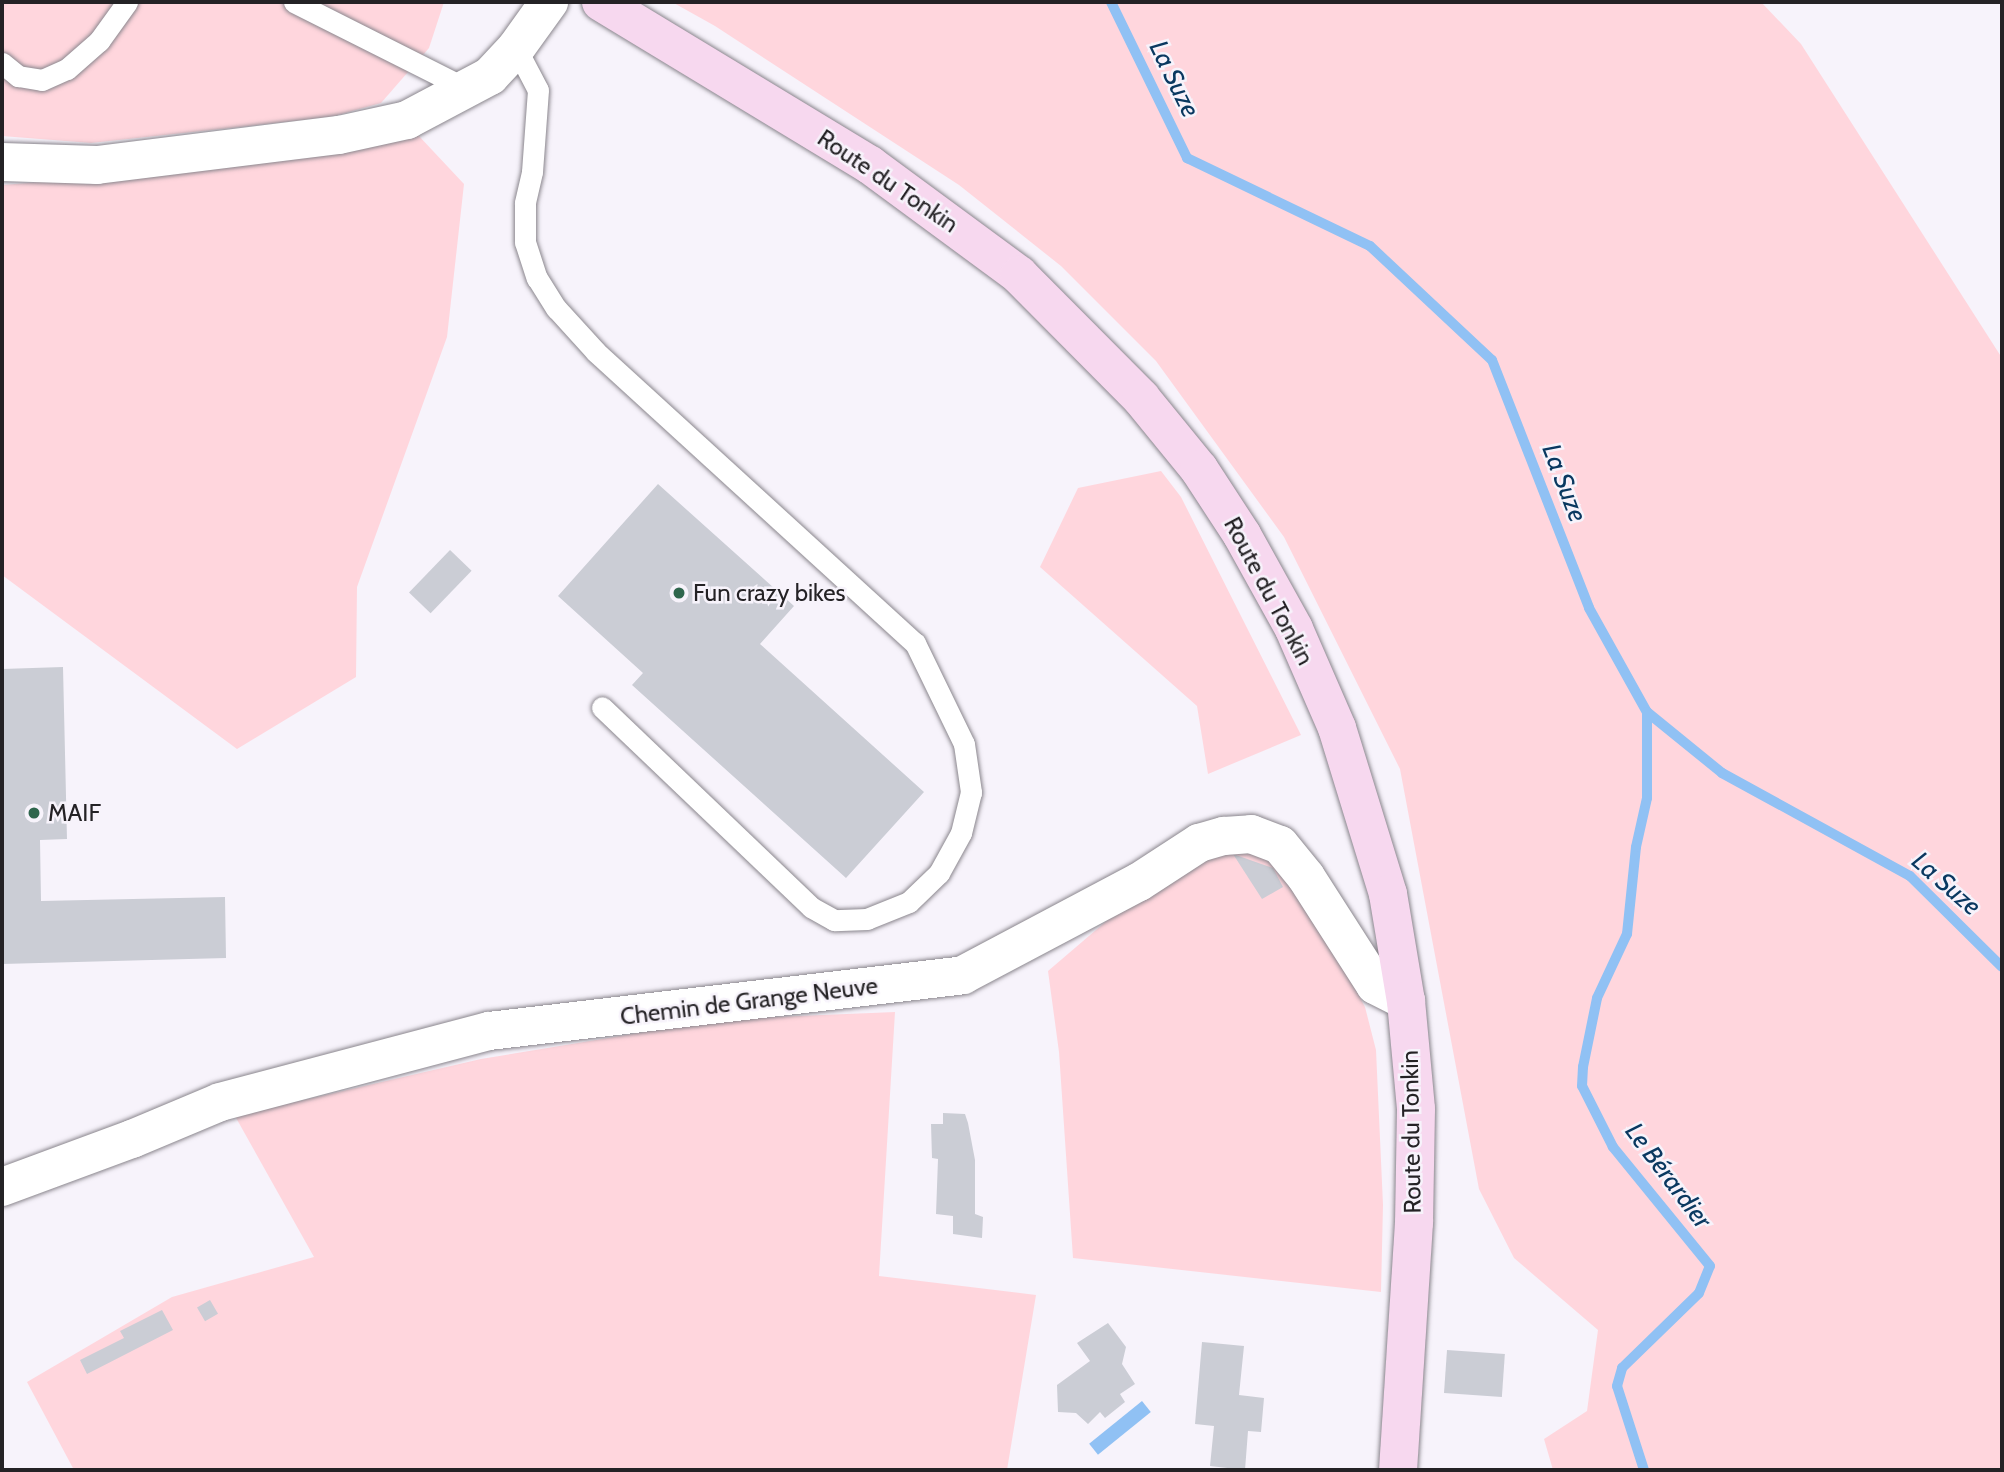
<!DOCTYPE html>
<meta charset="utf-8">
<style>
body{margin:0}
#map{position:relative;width:2004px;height:1472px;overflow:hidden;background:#f7f3fb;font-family:Cabin,sans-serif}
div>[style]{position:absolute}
.green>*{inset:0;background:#ffd6dd}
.water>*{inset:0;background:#90c1f4;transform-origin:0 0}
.stream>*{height:10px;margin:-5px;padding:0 5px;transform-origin:5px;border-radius:5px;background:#90c1f4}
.building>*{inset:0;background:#cbcdd5;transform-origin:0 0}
.roads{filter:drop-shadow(0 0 2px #8a868d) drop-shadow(0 0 2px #8a868d)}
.lane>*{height:21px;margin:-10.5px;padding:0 10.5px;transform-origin:10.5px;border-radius:10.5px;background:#fff}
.street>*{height:38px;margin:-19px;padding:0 19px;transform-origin:19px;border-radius:19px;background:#fff}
.secondary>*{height:38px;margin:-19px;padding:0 19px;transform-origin:19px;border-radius:19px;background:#f7d8ef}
.dots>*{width:19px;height:19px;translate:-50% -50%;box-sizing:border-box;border:4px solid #f7f3fb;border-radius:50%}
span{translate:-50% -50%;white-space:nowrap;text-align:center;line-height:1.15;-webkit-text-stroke:5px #f7f3fb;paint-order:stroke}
.street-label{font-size:24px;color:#242225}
.poi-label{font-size:24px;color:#242225}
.left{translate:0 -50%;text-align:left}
.water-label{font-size:26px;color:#0a3860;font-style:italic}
.frame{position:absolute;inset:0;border:4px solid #242225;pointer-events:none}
</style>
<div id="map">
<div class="green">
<div style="clip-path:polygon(2px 2px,444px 2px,429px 48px,381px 103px,331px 117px,91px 143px,2px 136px)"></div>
<div style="clip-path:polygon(672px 2px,1761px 2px,1801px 44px,2002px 358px,2002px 1470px,1553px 1470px,1544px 1439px,1587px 1411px,1598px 1330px,1514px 1258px,1479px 1189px,1400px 769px,1284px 537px,1156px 361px,1061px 266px,959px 185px,715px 26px)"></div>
<div style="clip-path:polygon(418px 135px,464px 184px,447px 337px,357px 587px,356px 677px,237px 749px,2px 575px,2px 185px,156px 173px)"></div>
<div style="clip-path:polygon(1161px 471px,1181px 497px,1301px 735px,1208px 774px,1197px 706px,1040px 567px,1078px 488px)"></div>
<div style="clip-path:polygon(1257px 848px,1301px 885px,1365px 1007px,1376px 1050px,1383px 1205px,1381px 1292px,1073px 1258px,1059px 1052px,1048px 971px,1110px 918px,1202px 851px)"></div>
<div style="clip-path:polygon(895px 1012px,879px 1276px,1036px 1295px,1007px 1470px,74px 1470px,27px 1382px,172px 1297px,314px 1257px,235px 1116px,481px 1059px,723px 1019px)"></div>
</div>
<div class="water">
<div style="left:1142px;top:1401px;width:14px;height:68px;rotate:51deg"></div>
</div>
<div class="stream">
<div style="left:1111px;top:2px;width:174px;rotate:64deg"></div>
<div style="left:1187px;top:158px;width:203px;rotate:25.7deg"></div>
<div style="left:1370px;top:246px;width:167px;rotate:43.1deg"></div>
<div style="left:1492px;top:360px;width:266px;rotate:68.6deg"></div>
<div style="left:1589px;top:608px;width:119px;rotate:60.9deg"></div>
<div style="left:1647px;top:712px;width:97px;rotate:39.1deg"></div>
<div style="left:1722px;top:773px;width:214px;rotate:28.7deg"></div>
<div style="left:1910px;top:876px;width:129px;rotate:44.7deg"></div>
<div style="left:1644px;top:1470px;width:88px;rotate:-107.8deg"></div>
<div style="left:1617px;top:1386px;width:19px;rotate:-74deg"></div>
<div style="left:1622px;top:1368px;width:107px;rotate:-44.2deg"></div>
<div style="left:1699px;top:1293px;width:29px;rotate:-68deg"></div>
<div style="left:1710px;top:1266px;width:154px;rotate:-129.2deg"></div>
<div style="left:1613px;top:1147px;width:68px;rotate:-116.9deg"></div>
<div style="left:1582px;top:1086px;width:19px;rotate:-87deg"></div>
<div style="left:1583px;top:1067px;width:70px;rotate:-78.5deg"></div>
<div style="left:1597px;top:998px;width:71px;rotate:-64.9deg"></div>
<div style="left:1627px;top:934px;width:87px;rotate:-84.1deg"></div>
<div style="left:1636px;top:847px;width:50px;rotate:-77.3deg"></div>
<div style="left:1647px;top:798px;width:86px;rotate:-90deg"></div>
</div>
<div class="building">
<div style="clip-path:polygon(658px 484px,794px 606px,760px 644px,924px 792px,846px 878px,632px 685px,643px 673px,558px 596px)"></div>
<div style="left:450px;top:550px;width:30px;height:59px;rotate:44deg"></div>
<div style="clip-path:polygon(63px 667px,67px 839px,40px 840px,41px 901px,225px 897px,226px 958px,2px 964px,2px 669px)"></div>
<div style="clip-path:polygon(1233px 854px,1273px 868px,1283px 887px,1262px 899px)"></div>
<div style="clip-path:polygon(943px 1113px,965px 1114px,968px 1123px,975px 1160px,975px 1214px,983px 1217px,982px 1238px,953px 1234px,953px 1216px,936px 1214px,938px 1159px,932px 1158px,931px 1124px,943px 1124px)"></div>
<div style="left:210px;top:1300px;width:16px;height:15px;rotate:60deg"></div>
<div style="clip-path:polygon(162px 1310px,173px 1330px,87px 1374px,80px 1360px,124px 1338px,120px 1331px)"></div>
<div style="clip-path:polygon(1108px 1323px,1126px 1347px,1122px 1364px,1135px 1384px,1120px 1394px,1125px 1402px,1105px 1418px,1100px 1412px,1088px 1424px,1076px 1413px,1058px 1412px,1057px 1385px,1090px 1361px,1077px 1343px)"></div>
<div style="clip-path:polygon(1202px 1342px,1244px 1346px,1239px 1395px,1264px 1398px,1261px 1432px,1248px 1431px,1245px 1470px,1210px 1466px,1214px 1426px,1195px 1424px)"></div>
<div style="left:1447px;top:1350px;width:58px;height:43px;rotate:4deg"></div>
</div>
<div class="roads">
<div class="lane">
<div style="left:294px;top:2px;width:191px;rotate:26.7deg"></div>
<div style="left:516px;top:48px;width:47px;rotate:62.4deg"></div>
<div style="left:538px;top:90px;width:82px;rotate:94.2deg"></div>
<div style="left:532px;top:172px;width:32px;rotate:103deg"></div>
<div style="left:525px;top:203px;width:39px;rotate:90deg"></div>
<div style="left:525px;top:242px;width:38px;rotate:72deg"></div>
<div style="left:537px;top:278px;width:36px;rotate:58deg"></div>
<div style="left:556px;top:308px;width:59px;rotate:47.7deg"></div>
<div style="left:596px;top:352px;width:432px;rotate:42.4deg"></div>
<div style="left:915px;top:643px;width:112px;rotate:64.1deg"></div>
<div style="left:964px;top:744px;width:49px;rotate:81.7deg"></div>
<div style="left:971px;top:792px;width:42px;rotate:103.7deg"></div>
<div style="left:961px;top:833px;width:46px;rotate:118.8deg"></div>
<div style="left:939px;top:873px;width:42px;rotate:136deg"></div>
<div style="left:909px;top:902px;width:45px;rotate:158deg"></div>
<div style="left:867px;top:919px;width:33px;rotate:178deg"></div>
<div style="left:834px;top:920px;width:26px;rotate:-151deg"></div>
<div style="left:811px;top:907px;width:289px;rotate:-136.3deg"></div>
<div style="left:2px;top:63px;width:21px;rotate:39deg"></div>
<div style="left:18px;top:76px;width:24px;rotate:9deg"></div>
<div style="left:42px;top:80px;width:27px;rotate:-24deg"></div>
<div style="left:67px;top:69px;width:43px;rotate:-41.2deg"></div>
<div style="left:99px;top:41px;width:48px;rotate:-54.3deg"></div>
</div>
<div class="street">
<div style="left:2px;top:162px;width:95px;rotate:1.8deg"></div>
<div style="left:97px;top:165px;width:244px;rotate:-7.1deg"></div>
<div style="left:339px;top:135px;width:70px;rotate:-12.4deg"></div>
<div style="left:407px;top:120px;width:94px;rotate:-27.9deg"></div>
<div style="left:490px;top:76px;width:38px;rotate:-47deg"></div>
<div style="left:516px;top:48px;width:57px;rotate:-54.3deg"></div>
<div style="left:2px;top:1187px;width:139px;rotate:-20.3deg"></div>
<div style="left:132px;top:1139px;width:95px;rotate:-22.8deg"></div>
<div style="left:220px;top:1102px;width:278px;rotate:-14.8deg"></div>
<div style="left:489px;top:1031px;width:477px;rotate:-6.7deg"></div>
<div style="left:963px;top:975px;width:199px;rotate:-27.9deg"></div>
<div style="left:1139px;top:882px;width:72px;rotate:-33deg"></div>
<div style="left:1199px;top:843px;width:26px;rotate:-16deg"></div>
<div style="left:1224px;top:836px;width:27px;rotate:-4deg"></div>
<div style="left:1251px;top:834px;width:31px;rotate:21deg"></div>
<div style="left:1280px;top:845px;width:41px;rotate:50.9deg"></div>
<div style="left:1306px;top:877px;width:128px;rotate:57.4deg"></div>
<div style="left:1375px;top:985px;width:35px;rotate:27deg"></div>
</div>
<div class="secondary">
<div style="left:601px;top:2px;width:315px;rotate:31.2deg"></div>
<div style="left:870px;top:165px;width:185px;rotate:36.4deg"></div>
<div style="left:1019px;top:275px;width:173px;rotate:45.2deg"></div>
<div style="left:1141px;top:398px;width:92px;rotate:50.8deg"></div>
<div style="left:1199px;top:469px;width:79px;rotate:56.9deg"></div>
<div style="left:1242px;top:535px;width:107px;rotate:61deg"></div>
<div style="left:1294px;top:629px;width:108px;rotate:66.5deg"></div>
<div style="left:1337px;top:728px;width:174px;rotate:72.9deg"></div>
<div style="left:1388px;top:894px;width:109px;rotate:80.5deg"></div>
<div style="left:1406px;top:1001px;width:108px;rotate:84.7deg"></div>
<div style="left:1416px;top:1109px;width:114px;rotate:91deg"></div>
<div style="left:1414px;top:1223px;width:248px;rotate:93.7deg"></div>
</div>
</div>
<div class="dots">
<div style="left:679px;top:593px;background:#2f664d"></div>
<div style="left:34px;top:813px;background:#2f664d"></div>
</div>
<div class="street-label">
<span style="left:888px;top:181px;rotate:34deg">Route du Tonkin</span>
<span style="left:1269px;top:591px;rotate:62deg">Route du Tonkin</span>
<span style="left:749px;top:1001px;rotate:-7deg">Chemin de Grange Neuve</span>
<span style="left:1411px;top:1132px;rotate:-91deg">Route du Tonkin</span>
</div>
<div class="poi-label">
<span class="left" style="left:693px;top:593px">Fun crazy bikes</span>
<span class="left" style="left:48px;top:813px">MAIF</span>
</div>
<div class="water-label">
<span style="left:1174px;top:79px;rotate:64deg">La Suze</span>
<span style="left:1564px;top:483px;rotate:69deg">La Suze</span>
<span style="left:1946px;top:884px;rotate:41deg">La Suze</span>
<span style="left:1668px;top:1176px;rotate:53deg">Le Bérardier</span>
</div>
<div class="frame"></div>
</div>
